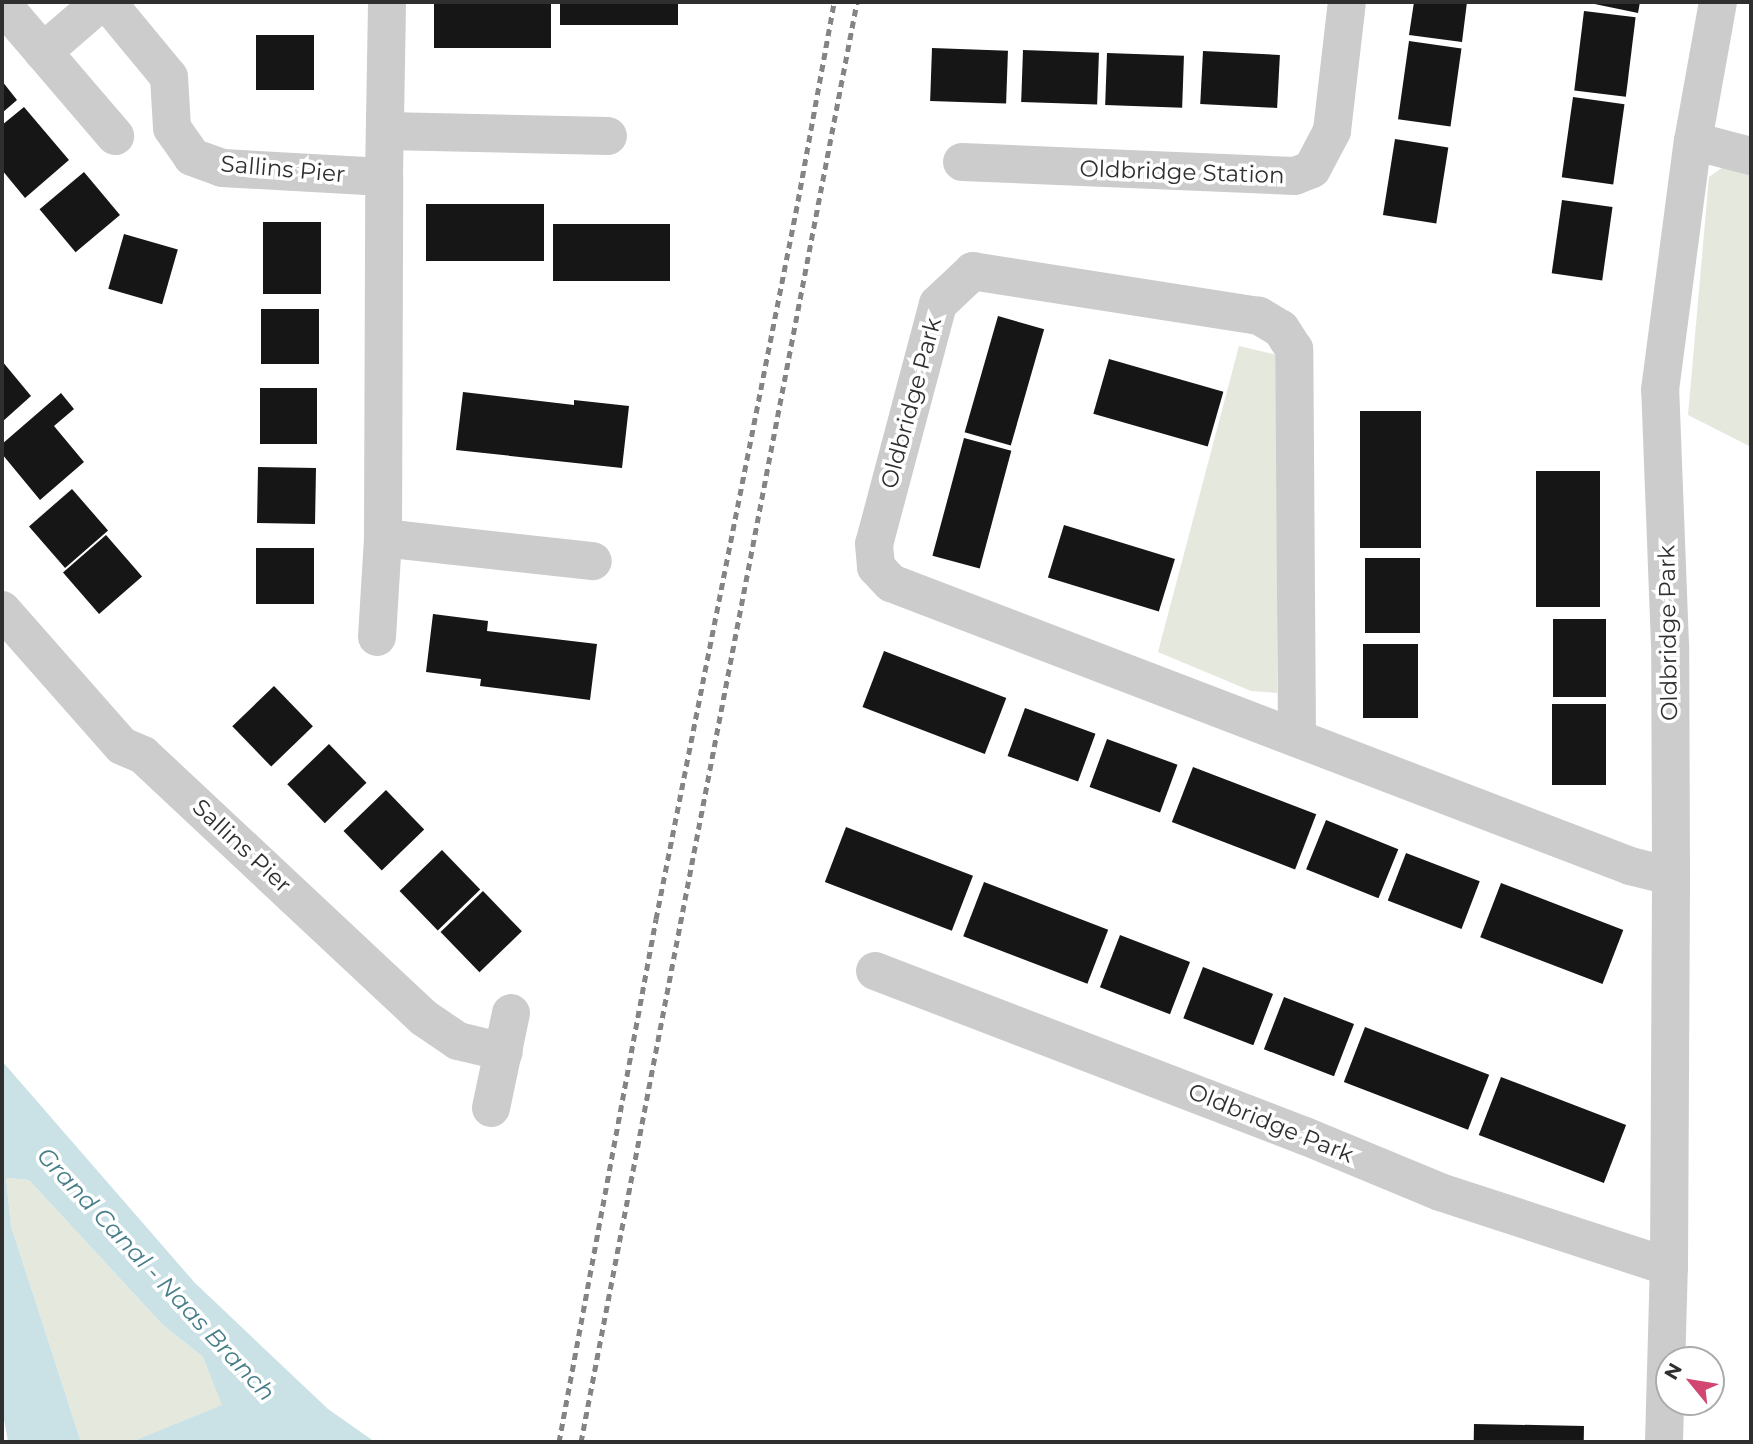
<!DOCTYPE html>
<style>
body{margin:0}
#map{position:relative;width:1753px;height:1444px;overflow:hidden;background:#fff;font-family:Montserrat,sans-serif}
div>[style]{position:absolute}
.green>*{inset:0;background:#e5e8dc}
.water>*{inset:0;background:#cae2e6}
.building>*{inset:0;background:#161616;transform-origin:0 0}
.minor>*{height:38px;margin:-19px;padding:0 19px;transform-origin:19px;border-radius:19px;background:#ccc}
.rail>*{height:5px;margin-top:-2.5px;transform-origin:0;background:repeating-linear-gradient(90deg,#848484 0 7px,transparent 0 12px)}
span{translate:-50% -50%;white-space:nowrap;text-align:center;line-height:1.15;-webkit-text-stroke:7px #fff;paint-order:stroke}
.street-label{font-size:23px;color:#2f2f2f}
.water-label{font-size:24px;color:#477e88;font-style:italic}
.frame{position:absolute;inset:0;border:4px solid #2f2f2f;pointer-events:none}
.north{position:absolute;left:1655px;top:1346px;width:70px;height:70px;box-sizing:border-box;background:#fff;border:2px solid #acacac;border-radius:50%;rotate:300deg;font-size:19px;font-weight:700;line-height:28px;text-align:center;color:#2f2f2f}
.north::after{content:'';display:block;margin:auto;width:24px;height:32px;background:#d14771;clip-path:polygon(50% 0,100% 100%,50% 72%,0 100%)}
</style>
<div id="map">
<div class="green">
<div style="clip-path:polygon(1729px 163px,1751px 169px,1751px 447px,1688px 415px,1709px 177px)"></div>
<div style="clip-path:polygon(1239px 346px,1277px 355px,1277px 693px,1251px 691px,1158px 652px)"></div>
<div style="clip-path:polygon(6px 1178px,29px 1180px,162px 1324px,203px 1357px,223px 1405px,131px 1442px,81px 1442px,11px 1226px)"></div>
</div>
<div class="water">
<div style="clip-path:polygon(2px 1061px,195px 1283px,328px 1409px,375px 1442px,131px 1442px,222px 1405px,203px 1357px,162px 1324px,29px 1180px,6px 1178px,11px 1226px,81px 1442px,8px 1442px,2px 1408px)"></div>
</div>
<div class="building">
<div style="left:434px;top:2px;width:117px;height:46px"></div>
<div style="left:560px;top:2px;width:118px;height:23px"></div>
<div style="clip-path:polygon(1414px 2px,1467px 2px,1462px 42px,1409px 35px)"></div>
<div style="clip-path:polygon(1585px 2px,1640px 2px,1638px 13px)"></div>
<div style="left:1584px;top:11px;width:52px;height:80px;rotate:7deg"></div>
<div style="left:256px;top:35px;width:58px;height:55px"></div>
<div style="left:1409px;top:41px;width:53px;height:79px;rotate:8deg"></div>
<div style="left:932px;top:48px;width:76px;height:53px;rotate:2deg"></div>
<div style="left:1023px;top:50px;width:76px;height:52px;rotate:2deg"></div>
<div style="left:1203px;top:51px;width:77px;height:53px;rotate:3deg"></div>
<div style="left:1107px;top:53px;width:77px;height:52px;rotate:2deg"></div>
<div style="clip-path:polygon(2px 81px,17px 100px,2px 113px)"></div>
<div style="left:1573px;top:97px;width:52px;height:81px;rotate:8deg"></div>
<div style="clip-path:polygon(24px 107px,69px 160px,25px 198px,2px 170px,2px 125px)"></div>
<div style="left:1395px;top:139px;width:54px;height:77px;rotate:9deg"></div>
<div style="left:84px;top:172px;width:56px;height:58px;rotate:50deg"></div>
<div style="left:1562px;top:200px;width:51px;height:74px;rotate:8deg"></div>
<div style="left:426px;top:204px;width:118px;height:57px"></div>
<div style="left:263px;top:222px;width:58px;height:72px"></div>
<div style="left:553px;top:224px;width:117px;height:57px"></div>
<div style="left:124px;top:234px;width:56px;height:57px;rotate:16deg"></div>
<div style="left:261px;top:309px;width:58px;height:55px"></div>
<div style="left:998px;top:316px;width:48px;height:121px;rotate:16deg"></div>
<div style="left:1109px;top:359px;width:119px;height:57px;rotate:16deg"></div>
<div style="clip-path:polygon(2px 361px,31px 396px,2px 422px)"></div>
<div style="left:260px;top:388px;width:57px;height:56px"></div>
<div style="clip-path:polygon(463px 392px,574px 405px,574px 400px,629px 406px,622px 468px,456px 450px)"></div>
<div style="clip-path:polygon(61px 393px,74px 409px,54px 426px,84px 462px,40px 500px,2px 454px,2px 444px)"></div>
<div style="left:1360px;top:411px;width:61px;height:137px"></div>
<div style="left:964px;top:438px;width:49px;height:122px;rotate:15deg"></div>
<div style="left:258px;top:467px;width:58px;height:56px;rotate:1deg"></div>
<div style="left:1536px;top:471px;width:64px;height:136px"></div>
<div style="left:72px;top:489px;width:55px;height:57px;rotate:49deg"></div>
<div style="left:1064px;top:525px;width:116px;height:55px;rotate:17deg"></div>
<div style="left:106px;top:535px;width:55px;height:57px;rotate:49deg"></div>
<div style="left:256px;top:548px;width:58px;height:56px"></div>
<div style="left:1365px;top:558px;width:55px;height:75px"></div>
<div style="clip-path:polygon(433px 614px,488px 621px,487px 631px,597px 644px,590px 700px,480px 686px,481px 679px,426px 672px)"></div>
<div style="left:1553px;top:619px;width:53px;height:78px"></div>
<div style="left:1363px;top:644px;width:55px;height:74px"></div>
<div style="left:884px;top:651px;width:131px;height:60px;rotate:21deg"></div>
<div style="left:274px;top:686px;width:56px;height:58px;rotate:46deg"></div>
<div style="left:1552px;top:704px;width:54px;height:81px"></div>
<div style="left:1025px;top:708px;width:75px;height:51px;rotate:20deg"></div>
<div style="left:1107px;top:739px;width:75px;height:51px;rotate:20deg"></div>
<div style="left:329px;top:744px;width:54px;height:58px;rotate:46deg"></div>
<div style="left:1193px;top:767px;width:132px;height:59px;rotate:21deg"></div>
<div style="left:386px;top:790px;width:55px;height:59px;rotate:46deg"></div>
<div style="left:1326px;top:820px;width:78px;height:53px;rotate:22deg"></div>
<div style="left:846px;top:827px;width:136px;height:59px;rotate:21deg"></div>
<div style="left:442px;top:850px;width:55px;height:59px;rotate:46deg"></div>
<div style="left:1406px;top:853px;width:79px;height:51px;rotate:21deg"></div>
<div style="left:984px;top:882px;width:133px;height:58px;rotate:21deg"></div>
<div style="left:1501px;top:883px;width:131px;height:58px;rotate:21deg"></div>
<div style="left:483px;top:891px;width:56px;height:59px;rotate:46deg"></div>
<div style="left:1120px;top:935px;width:75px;height:56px;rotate:21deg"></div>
<div style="left:1203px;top:967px;width:75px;height:55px;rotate:21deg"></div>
<div style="left:1284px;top:997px;width:75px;height:56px;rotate:21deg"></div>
<div style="left:1365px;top:1027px;width:133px;height:59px;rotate:21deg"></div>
<div style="left:1501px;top:1077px;width:134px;height:62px;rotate:21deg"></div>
<div style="left:1474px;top:1424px;width:110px;height:18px;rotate:1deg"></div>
</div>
<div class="minor">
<div style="left:107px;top:2px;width:97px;rotate:50.4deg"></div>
<div style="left:169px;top:77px;width:51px;rotate:86.6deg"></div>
<div style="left:172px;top:128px;width:35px;rotate:55deg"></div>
<div style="left:192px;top:157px;width:32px;rotate:20deg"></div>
<div style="left:222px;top:168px;width:162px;rotate:3.2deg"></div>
<div style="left:384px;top:177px;width:175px;rotate:-89deg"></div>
<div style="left:2px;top:4px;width:174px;rotate:49.4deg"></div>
<div style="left:43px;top:52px;width:77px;rotate:-40.8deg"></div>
<div style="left:386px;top:131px;width:222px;rotate:1.3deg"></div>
<div style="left:1693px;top:141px;width:60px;rotate:14.5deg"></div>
<div style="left:962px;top:162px;width:333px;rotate:2.4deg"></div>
<div style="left:1295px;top:176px;width:18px;rotate:-22deg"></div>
<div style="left:1312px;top:169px;width:43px;rotate:-62.2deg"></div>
<div style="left:1332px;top:131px;width:130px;rotate:-83.4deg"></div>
<div style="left:383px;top:538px;width:211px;rotate:6.3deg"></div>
<div style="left:2px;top:610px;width:181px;rotate:48.6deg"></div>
<div style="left:122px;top:746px;width:23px;rotate:23deg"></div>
<div style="left:143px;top:755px;width:385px;rotate:43.1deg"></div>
<div style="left:424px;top:1018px;width:41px;rotate:34.1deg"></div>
<div style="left:458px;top:1041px;width:47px;rotate:13.4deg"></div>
<div style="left:377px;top:637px;width:99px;rotate:-86.5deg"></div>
<div style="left:383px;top:538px;width:361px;rotate:-89.8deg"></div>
<div style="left:1297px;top:737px;width:388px;rotate:-90.4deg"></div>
<div style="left:1294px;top:349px;width:24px;rotate:-123deg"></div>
<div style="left:1281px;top:329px;width:26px;rotate:-149deg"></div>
<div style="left:1259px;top:316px;width:290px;rotate:-171.1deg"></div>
<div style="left:973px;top:271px;width:48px;rotate:136.7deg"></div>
<div style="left:938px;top:304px;width:248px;rotate:104.9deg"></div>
<div style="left:874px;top:544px;width:23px;rotate:85deg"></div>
<div style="left:876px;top:567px;width:22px;rotate:47deg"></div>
<div style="left:891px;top:583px;width:791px;rotate:20.95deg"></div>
<div style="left:1630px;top:866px;width:42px;rotate:13.7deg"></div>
<div style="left:875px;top:971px;width:461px;rotate:21deg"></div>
<div style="left:1305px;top:1136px;width:146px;rotate:22.5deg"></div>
<div style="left:1440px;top:1192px;width:241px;rotate:18.1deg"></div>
<div style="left:491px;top:1108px;width:97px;rotate:-78.1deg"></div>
<div style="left:1664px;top:1442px;width:175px;rotate:-88.4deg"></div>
<div style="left:1669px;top:1267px;width:391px;rotate:-89.7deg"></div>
<div style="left:1671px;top:876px;width:231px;rotate:-90.2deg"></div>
<div style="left:1670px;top:645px;width:255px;rotate:-92.2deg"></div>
<div style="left:1660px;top:390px;width:251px;rotate:-82.5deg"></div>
<div style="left:1693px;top:141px;width:141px;rotate:-79.8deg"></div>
</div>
<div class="rail">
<div style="left:559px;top:1442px;width:532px;rotate:-79.49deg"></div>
<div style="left:656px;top:919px;width:732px;rotate:-78.81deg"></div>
<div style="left:798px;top:201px;width:202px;rotate:-79.7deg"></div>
<div style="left:581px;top:1442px;width:1466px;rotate:-79.15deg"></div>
</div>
<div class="street-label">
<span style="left:283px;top:169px;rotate:5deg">Sallins Pier</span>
<span style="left:1182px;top:172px;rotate:2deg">Oldbridge Station</span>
<span style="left:911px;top:403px;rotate:-75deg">Oldbridge Park</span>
<span style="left:1668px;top:633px;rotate:-91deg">Oldbridge Park</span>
<span style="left:242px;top:846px;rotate:43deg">Sallins Pier</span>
<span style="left:1271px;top:1123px;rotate:22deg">Oldbridge Park</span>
</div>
<div class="water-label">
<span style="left:156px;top:1274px;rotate:47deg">Grand Canal - Naas Branch</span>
</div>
<div class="frame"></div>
<div class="north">N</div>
</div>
